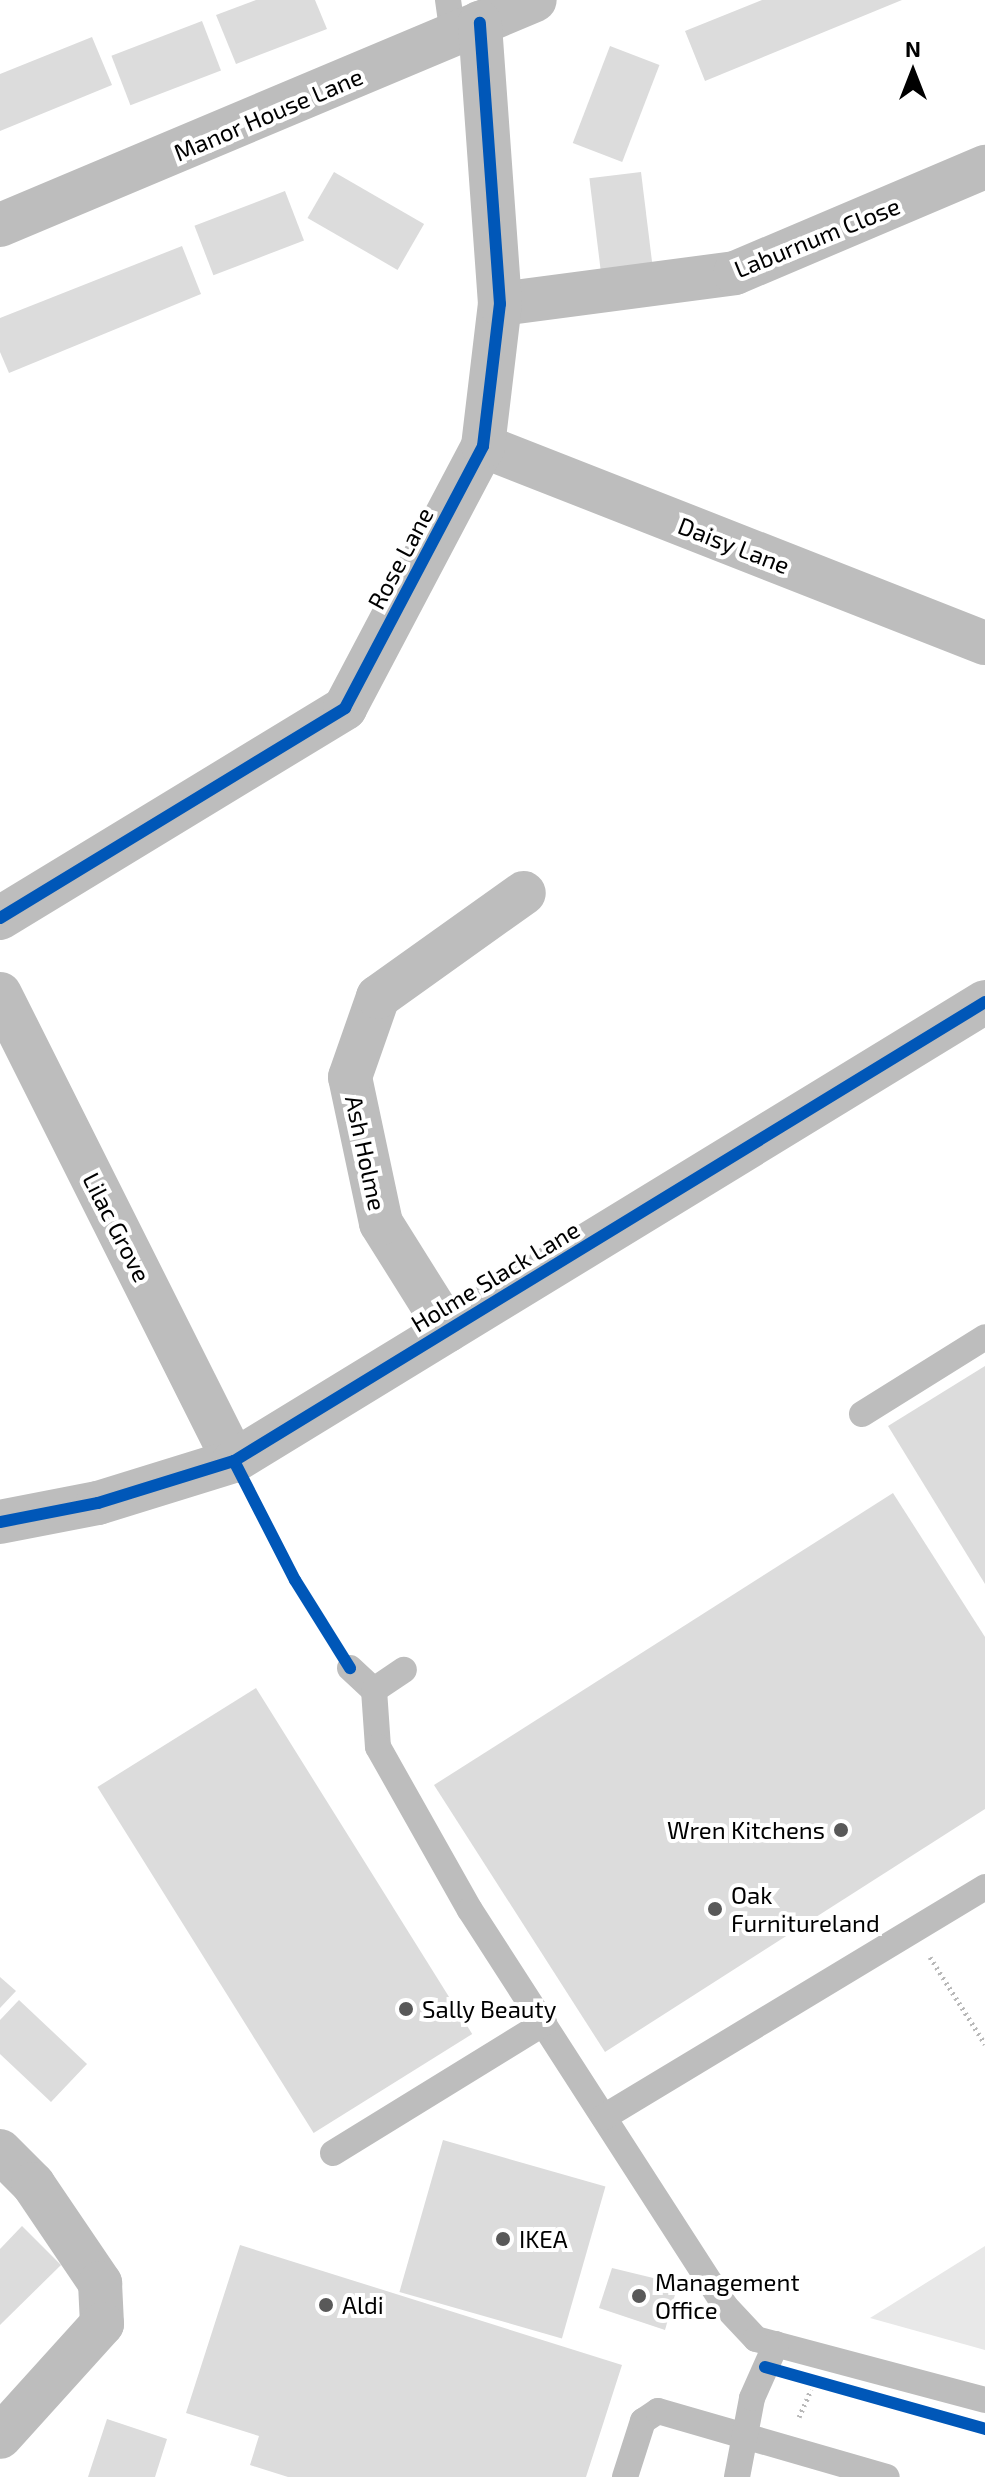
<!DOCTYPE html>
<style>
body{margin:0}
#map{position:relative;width:985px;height:2477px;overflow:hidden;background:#fff;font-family:"Exo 2",sans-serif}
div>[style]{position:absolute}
.green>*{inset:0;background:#e8e8e8}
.building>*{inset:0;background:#dcdcdc;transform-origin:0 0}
.path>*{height:5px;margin-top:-2.5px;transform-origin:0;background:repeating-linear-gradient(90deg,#b8b8b8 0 2px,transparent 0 6px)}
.service>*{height:26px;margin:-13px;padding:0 13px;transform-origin:13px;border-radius:13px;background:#bdbdbd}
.minor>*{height:44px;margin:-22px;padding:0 22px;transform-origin:22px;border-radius:22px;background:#bdbdbd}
.cycleway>*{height:12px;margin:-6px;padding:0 6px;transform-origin:6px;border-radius:6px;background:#0057b8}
.dots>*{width:22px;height:22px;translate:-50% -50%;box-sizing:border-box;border:4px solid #fff;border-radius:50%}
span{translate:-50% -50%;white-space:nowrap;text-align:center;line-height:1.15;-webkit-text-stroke:8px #fff;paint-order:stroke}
.street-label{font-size:24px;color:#000}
.poi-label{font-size:24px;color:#000}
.right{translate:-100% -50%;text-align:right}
.left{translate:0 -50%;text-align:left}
.north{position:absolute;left:873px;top:32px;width:80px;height:80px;-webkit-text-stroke:6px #fff;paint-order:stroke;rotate:0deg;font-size:22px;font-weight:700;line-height:32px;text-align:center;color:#000}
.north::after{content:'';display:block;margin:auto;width:28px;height:36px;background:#000;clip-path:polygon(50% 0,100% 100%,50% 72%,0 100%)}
</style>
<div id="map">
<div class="green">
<div style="clip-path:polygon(985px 2246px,985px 2350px,870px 2318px)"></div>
</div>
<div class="building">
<div style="clip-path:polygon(256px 0,315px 0,327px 29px,236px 64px,216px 15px)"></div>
<div style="clip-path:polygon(762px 0,902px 0,705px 81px,685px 31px)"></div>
<div style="left:202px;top:21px;width:53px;height:97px;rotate:69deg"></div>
<div style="clip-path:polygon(92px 37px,112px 85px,0 131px,0 74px)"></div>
<div style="left:610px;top:46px;width:53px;height:104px;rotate:21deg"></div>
<div style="left:334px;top:172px;width:104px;height:53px;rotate:30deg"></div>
<div style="left:641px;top:172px;width:105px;height:52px;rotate:83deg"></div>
<div style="left:285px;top:191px;width:53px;height:97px;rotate:69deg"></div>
<div style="clip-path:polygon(182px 246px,201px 294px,9px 373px,0 352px,0 318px)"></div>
<div style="clip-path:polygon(985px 1366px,985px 1584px,888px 1426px)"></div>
<div style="clip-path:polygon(893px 1493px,985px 1637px,985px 1809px,605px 2052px,434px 1785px)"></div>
<div style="left:256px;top:1688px;width:408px;height:187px;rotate:58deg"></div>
<div style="clip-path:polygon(0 1977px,16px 1991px,0 2008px)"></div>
<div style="clip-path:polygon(19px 2000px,87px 2064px,51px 2102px,0 2054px,0 2020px)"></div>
<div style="left:443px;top:2140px;width:169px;height:158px;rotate:16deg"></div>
<div style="clip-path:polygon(22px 2226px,61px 2265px,0 2325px,0 2249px)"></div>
<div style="clip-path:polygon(240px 2245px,622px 2365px,586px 2477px,288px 2477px,250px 2465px,259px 2436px,186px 2413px)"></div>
<div style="clip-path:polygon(612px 2268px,678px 2284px,665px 2330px,599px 2308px)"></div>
<div style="clip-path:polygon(107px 2419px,167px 2439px,155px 2477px,88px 2477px)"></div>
</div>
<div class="path">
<div style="left:930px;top:1957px;width:103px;rotate:57.7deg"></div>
<div style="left:799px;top:2417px;width:30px;rotate:-66deg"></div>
</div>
<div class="service">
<div style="left:448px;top:0;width:36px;rotate:82deg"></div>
<div style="left:862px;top:1414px;width:145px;rotate:-32deg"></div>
<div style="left:350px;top:1668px;width:33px;rotate:43deg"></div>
<div style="left:374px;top:1690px;width:57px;rotate:86deg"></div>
<div style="left:378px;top:1747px;width:187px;rotate:60.6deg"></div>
<div style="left:470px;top:1910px;width:471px;rotate:57.2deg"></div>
<div style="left:725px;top:2306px;width:45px;rotate:46.8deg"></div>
<div style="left:756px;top:2339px;width:237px;rotate:14.9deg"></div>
<div style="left:374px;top:1690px;width:36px;rotate:-34deg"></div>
<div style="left:604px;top:2117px;width:445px;rotate:-31.1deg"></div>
<div style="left:333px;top:2153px;width:248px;rotate:-31.6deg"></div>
<div style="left:625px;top:2477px;width:59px;rotate:-72.2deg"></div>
<div style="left:643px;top:2421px;width:18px;rotate:-34deg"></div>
<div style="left:658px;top:2411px;width:238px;rotate:16.1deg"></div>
<div style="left:737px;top:2477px;width:80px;rotate:-79.2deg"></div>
<div style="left:752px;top:2398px;width:59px;rotate:-66deg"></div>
</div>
<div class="minor">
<div style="left:0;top:225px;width:580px;rotate:-22.81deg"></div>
<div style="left:500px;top:304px;width:237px;rotate:-7.5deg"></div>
<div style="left:735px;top:273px;width:272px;rotate:-23deg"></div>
<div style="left:483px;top:446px;width:539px;rotate:21.43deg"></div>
<div style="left:0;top:918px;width:404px;rotate:-31.3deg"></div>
<div style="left:345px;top:708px;width:296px;rotate:-62.2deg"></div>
<div style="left:483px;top:446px;width:143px;rotate:-83.2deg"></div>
<div style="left:500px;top:304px;width:282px;rotate:-94.1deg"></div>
<div style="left:0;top:994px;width:522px;rotate:63.39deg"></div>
<div style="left:448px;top:1330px;width:126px;rotate:-122.1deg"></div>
<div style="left:381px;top:1223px;width:149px;rotate:-102deg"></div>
<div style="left:350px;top:1077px;width:85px;rotate:-70.7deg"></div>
<div style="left:378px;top:997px;width:179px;rotate:-35.5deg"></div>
<div style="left:0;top:1522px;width:100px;rotate:-11deg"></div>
<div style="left:98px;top:1503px;width:142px;rotate:-17.2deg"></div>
<div style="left:234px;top:1461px;width:880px;rotate:-31.43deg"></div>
<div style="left:0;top:2151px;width:47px;rotate:45deg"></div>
<div style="left:33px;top:2184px;width:120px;rotate:55.9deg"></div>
<div style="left:100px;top:2283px;width:41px;rotate:87.2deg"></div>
<div style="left:102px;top:2324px;width:152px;rotate:132.1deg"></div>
</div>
<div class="cycleway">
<div style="left:0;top:918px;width:404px;rotate:-31.3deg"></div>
<div style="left:345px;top:708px;width:296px;rotate:-62.2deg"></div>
<div style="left:483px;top:446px;width:143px;rotate:-83.2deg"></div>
<div style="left:500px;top:304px;width:282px;rotate:-94.1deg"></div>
<div style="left:234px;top:1461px;width:134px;rotate:62.9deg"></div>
<div style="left:295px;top:1580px;width:104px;rotate:58deg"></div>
<div style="left:0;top:1522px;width:100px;rotate:-11deg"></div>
<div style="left:98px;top:1503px;width:142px;rotate:-17.2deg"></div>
<div style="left:234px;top:1461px;width:880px;rotate:-31.43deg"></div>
<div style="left:765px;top:2367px;width:229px;rotate:15.7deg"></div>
</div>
<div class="dots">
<div style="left:841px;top:1830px;background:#595959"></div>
<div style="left:715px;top:1909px;background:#595959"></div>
<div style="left:406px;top:2009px;background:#595959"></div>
<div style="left:503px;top:2239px;background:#595959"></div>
<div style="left:639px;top:2296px;background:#595959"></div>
<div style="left:326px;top:2305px;background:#595959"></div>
</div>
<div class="street-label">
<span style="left:268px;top:114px;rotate:-23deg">Manor House Lane</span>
<span style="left:817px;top:237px;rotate:-22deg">Laburnum Close</span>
<span style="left:734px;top:545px;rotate:21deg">Daisy Lane</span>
<span style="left:400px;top:558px;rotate:-62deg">Rose Lane</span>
<span style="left:366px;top:1153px;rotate:78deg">Ash Holme</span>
<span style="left:117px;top:1227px;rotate:63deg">Lilac Grove</span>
<span style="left:495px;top:1276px;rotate:-31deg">Holme Slack Lane</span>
</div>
<div class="poi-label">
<span class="right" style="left:825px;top:1830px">Wren Kitchens</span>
<span class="left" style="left:731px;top:1909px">Oak<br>Furnitureland</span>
<span class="left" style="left:422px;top:2009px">Sally Beauty</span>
<span class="left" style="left:519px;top:2239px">IKEA</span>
<span class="left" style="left:655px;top:2296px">Management<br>Office</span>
<span class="left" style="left:342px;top:2305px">Aldi</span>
</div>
<div class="north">N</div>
</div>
